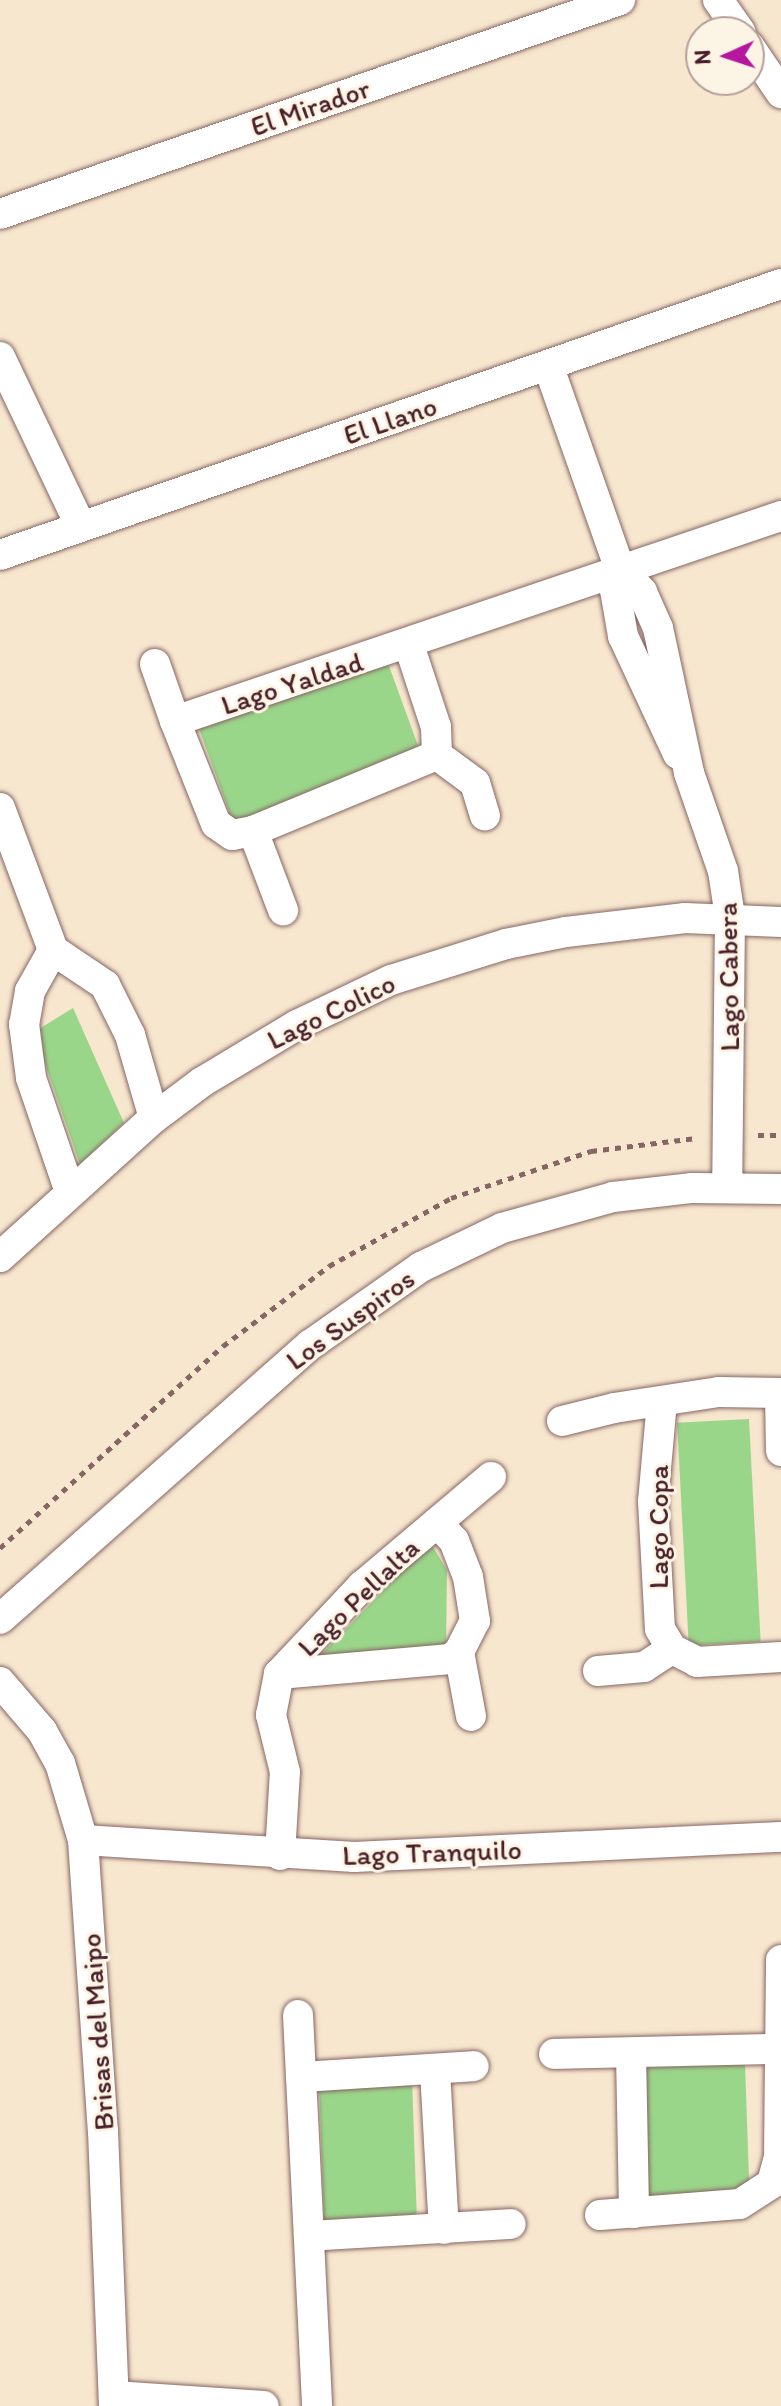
<!DOCTYPE html>
<style>
body{margin:0}
#map{position:relative;width:781px;height:2406px;overflow:hidden;background:#f7e7ce;font-family:Itim,sans-serif}
div>[style]{position:absolute}
.green>*{inset:0;background:#9ad68a;transform-origin:0 0}
.path>*{height:5px;margin-top:-2.5px;transform-origin:0;background:repeating-linear-gradient(90deg,#876564 0 6px,transparent 0 12px)}
.roads{filter:drop-shadow(0 0 2px #876564) drop-shadow(0 0 2px #876564)}
.street>*{height:30px;margin:-15px;padding:0 15px;transform-origin:15px;border-radius:15px;background:#fff}
span{translate:-50% -50%;white-space:nowrap;text-align:center;line-height:1.15;-webkit-text-stroke:6px #fcf5e5;paint-order:stroke}
.street-label{font-size:28px;color:#4a1f2b}
.north{position:absolute;left:685px;top:16px;width:80px;height:80px;box-sizing:border-box;background:#fcf5e5;border:2px solid #b59f9b;border-radius:50%;rotate:267deg;font-size:22px;font-weight:700;line-height:32px;text-align:center;color:#4a1f2b}
.north::after{content:'';display:block;margin:auto;width:28px;height:36px;background:#b5179e;clip-path:polygon(50% 0,100% 100%,50% 72%,0 100%)}
</style>
<div id="map">
<div class="green">
<div style="left:385px;top:655px;width:106px;height:200px;rotate:70deg"></div>
<div style="clip-path:polygon(73px 1008px,124px 1123px,80px 1164px,34px 1032px)"></div>
<div style="left:749px;top:1419px;width:223px;height:72px;rotate:87deg"></div>
<div style="clip-path:polygon(430px 1542px,447px 1570px,446px 1646px,320px 1656px)"></div>
<div style="left:745px;top:2064px;width:138px;height:104px;rotate:88deg"></div>
<div style="left:412px;top:2079px;width:142px;height:93px;rotate:88deg"></div>
</div>
<div class="path">
<div style="left:758px;top:1135px;width:23px"></div>
<div style="left:0;top:1548px;width:301px;rotate:-42.2deg"></div>
<div style="left:223px;top:1346px;width:133px;rotate:-37deg"></div>
<div style="left:329px;top:1266px;width:140px;rotate:-29.1deg"></div>
<div style="left:451px;top:1198px;width:148px;rotate:-18.6deg"></div>
<div style="left:591px;top:1151px;width:106px;rotate:-7.1deg"></div>
</div>
<div class="roads">
<div class="street">
<div style="left:718px;top:0;width:39px;rotate:55deg"></div>
<div style="left:749px;top:46px;width:57px;rotate:55.8deg"></div>
<div style="left:0;top:214px;width:656px;rotate:-19.04deg"></div>
<div style="left:0;top:357px;width:188px;rotate:64.5deg"></div>
<div style="left:548px;top:365px;width:216px;rotate:70.6deg"></div>
<div style="left:620px;top:569px;width:32px;rotate:46deg"></div>
<div style="left:642px;top:592px;width:39px;rotate:66deg"></div>
<div style="left:658px;top:628px;width:148px;rotate:77.9deg"></div>
<div style="left:689px;top:773px;width:104px;rotate:70.9deg"></div>
<div style="left:723px;top:871px;width:47px;rotate:81.3deg"></div>
<div style="left:730px;top:917px;width:270px;rotate:90.6deg"></div>
<div style="left:0;top:555px;width:827px;rotate:-19.14deg"></div>
<div style="left:620px;top:569px;width:22px;rotate:103deg"></div>
<div style="left:615px;top:590px;width:47px;rotate:80.1deg"></div>
<div style="left:623px;top:636px;width:130px;rotate:65deg"></div>
<div style="left:409px;top:645px;width:86px;rotate:71.8deg"></div>
<div style="left:436px;top:727px;width:28px;rotate:88deg"></div>
<div style="left:437px;top:755px;width:199px;rotate:157.6deg"></div>
<div style="left:253px;top:831px;width:21px;rotate:169deg"></div>
<div style="left:232px;top:835px;width:19px;rotate:-145deg"></div>
<div style="left:216px;top:824px;width:111px;rotate:-111.7deg"></div>
<div style="left:175px;top:721px;width:640px;rotate:-18.69deg"></div>
<div style="left:155px;top:664px;width:60px;rotate:70.7deg"></div>
<div style="left:437px;top:755px;width:47px;rotate:36.4deg"></div>
<div style="left:475px;top:783px;width:34px;rotate:73deg"></div>
<div style="left:0;top:808px;width:152px;rotate:69.5deg"></div>
<div style="left:53px;top:950px;width:63px;rotate:33.9deg"></div>
<div style="left:105px;top:985px;width:56px;rotate:63.4deg"></div>
<div style="left:130px;top:1035px;width:86px;rotate:73.9deg"></div>
<div style="left:253px;top:831px;width:85px;rotate:69.2deg"></div>
<div style="left:53px;top:950px;width:47px;rotate:119.3deg"></div>
<div style="left:30px;top:991px;width:34px;rotate:100deg"></div>
<div style="left:24px;top:1024px;width:54px;rotate:82.6deg"></div>
<div style="left:31px;top:1078px;width:120px;rotate:71.1deg"></div>
<div style="left:0;top:1257px;width:207px;rotate:-42.1deg"></div>
<div style="left:154px;top:1118px;width:60px;rotate:-36.9deg"></div>
<div style="left:202px;top:1082px;width:111px;rotate:-31deg"></div>
<div style="left:297px;top:1025px;width:104px;rotate:-25.6deg"></div>
<div style="left:391px;top:980px;width:121px;rotate:-17.4deg"></div>
<div style="left:506px;top:944px;width:61px;rotate:-11.3deg"></div>
<div style="left:566px;top:932px;width:120px;rotate:-6.7deg"></div>
<div style="left:685px;top:918px;width:96px;rotate:2.4deg"></div>
<div style="left:780px;top:1393px;width:58px;rotate:89deg"></div>
<div style="left:662px;top:1401px;width:100px;rotate:95.1deg"></div>
<div style="left:653px;top:1501px;width:128px;rotate:86.9deg"></div>
<div style="left:660px;top:1629px;width:23px;rotate:59deg"></div>
<div style="left:672px;top:1649px;width:28px;rotate:27deg"></div>
<div style="left:697px;top:1662px;width:84px;rotate:-3.4deg"></div>
<div style="left:562px;top:1421px;width:54px;rotate:-14deg"></div>
<div style="left:614px;top:1408px;width:106px;rotate:-8.7deg"></div>
<div style="left:719px;top:1392px;width:62px;rotate:0.9deg"></div>
<div style="left:0;top:1619px;width:414px;rotate:-41.5deg"></div>
<div style="left:310px;top:1345px;width:136px;rotate:-35.1deg"></div>
<div style="left:421px;top:1267px;width:90px;rotate:-25.7deg"></div>
<div style="left:502px;top:1228px;width:115px;rotate:-15.6deg"></div>
<div style="left:613px;top:1197px;width:80px;rotate:-6.5deg"></div>
<div style="left:692px;top:1188px;width:89px;rotate:0.6deg"></div>
<div style="left:459px;top:1652px;width:65px;rotate:79.4deg"></div>
<div style="left:598px;top:1671px;width:46px;rotate:-5deg"></div>
<div style="left:644px;top:1667px;width:33px;rotate:-33deg"></div>
<div style="left:279px;top:1674px;width:172px;rotate:-5deg"></div>
<div style="left:450px;top:1659px;width:11px;rotate:-38deg"></div>
<div style="left:459px;top:1652px;width:35px;rotate:-63deg"></div>
<div style="left:475px;top:1621px;width:45px;rotate:-99deg"></div>
<div style="left:468px;top:1577px;width:39px;rotate:-111deg"></div>
<div style="left:454px;top:1541px;width:25px;rotate:-132deg"></div>
<div style="left:0;top:1682px;width:65px;rotate:49.4deg"></div>
<div style="left:42px;top:1731px;width:37px;rotate:61deg"></div>
<div style="left:60px;top:1763px;width:80px;rotate:73.4deg"></div>
<div style="left:83px;top:1840px;width:292px;rotate:86.1deg"></div>
<div style="left:103px;top:2131px;width:275px;rotate:87.7deg"></div>
<div style="left:83px;top:1840px;width:272px;rotate:3.6deg"></div>
<div style="left:354px;top:1857px;width:427px;rotate:-2.7deg"></div>
<div style="left:280px;top:1855px;width:83px;rotate:-86.6deg"></div>
<div style="left:285px;top:1772px;width:59px;rotate:-103.8deg"></div>
<div style="left:271px;top:1715px;width:42px;rotate:-79deg"></div>
<div style="left:279px;top:1674px;width:121px;rotate:-46.7deg"></div>
<div style="left:362px;top:1586px;width:169px;rotate:-40.2deg"></div>
<div style="left:298px;top:2015px;width:391px;rotate:87.2deg"></div>
<div style="left:631px;top:2053px;width:160px;rotate:88.9deg"></div>
<div style="left:554px;top:2054px;width:223px;rotate:-1.3deg"></div>
<div style="left:435px;top:2070px;width:159px;rotate:86.8deg"></div>
<div style="left:301px;top:2077px;width:173px;rotate:-3.6deg"></div>
<div style="left:600px;top:2215px;width:140px;rotate:-4.5deg"></div>
<div style="left:740px;top:2204px;width:38px;rotate:-33deg"></div>
<div style="left:772px;top:2183px;width:27px;rotate:-75deg"></div>
<div style="left:779px;top:2157px;width:197px;rotate:-89.4deg"></div>
<div style="left:309px;top:2236px;width:202px;rotate:-3.4deg"></div>
<div style="left:114px;top:2396px;width:150px;rotate:3.8deg"></div>
</div>
</div>
<div class="street-label">
<span style="left:310px;top:107px;rotate:-19deg">El Mirador</span>
<span style="left:390px;top:420px;rotate:-19deg">El Llano</span>
<span style="left:292px;top:683px;rotate:-18deg">Lago Yaldad</span>
<span style="left:728px;top:977px;rotate:-91deg">Lago Cabera</span>
<span style="left:331px;top:1011px;rotate:-26deg">Lago Colico</span>
<span style="left:350px;top:1319px;rotate:-36deg">Los Suspiros</span>
<span style="left:658px;top:1527px;rotate:-90deg">Lago Copa</span>
<span style="left:358px;top:1597px;rotate:-44deg">Lago Pellalta</span>
<span style="left:432px;top:1852px;rotate:-2deg">Lago Tranquilo</span>
<span style="left:97px;top:2032px;rotate:-94deg">Brisas del Maipo</span>
</div>
<div class="north">N</div>
</div>
